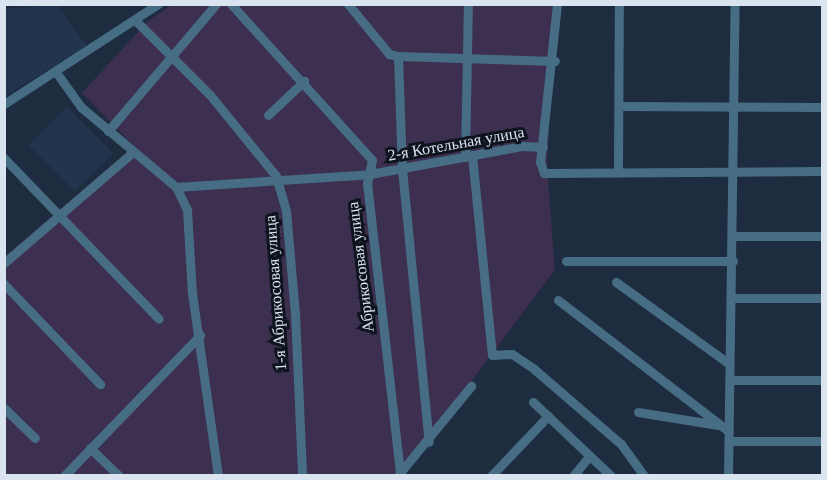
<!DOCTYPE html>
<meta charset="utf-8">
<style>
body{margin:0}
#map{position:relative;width:827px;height:480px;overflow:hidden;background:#1e2c40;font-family:"Times New Roman",serif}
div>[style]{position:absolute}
.built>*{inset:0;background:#22344e;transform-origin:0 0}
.green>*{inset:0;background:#3c2f50}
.minor>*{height:9px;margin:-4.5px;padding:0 4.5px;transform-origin:4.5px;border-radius:4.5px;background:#466d83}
span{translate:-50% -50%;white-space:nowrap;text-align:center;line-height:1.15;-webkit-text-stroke:6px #0e141d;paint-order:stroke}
.street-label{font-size:16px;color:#dae3f0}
.frame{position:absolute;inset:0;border:6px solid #dae3f0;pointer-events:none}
</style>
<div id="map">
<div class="built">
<div style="clip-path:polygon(57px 5px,87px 46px,5px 96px,4px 9px)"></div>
<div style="left:67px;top:107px;width:65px;height:54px;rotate:45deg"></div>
</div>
<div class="green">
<div style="clip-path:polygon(171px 5px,554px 5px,547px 168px,555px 270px,401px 475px,5px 475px,4px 257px,134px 146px,82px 93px,147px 22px)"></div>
</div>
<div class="minor">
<div style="left:231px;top:4px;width:210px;rotate:47.9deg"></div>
<div style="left:372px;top:160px;width:24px;rotate:102deg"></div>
<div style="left:367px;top:183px;width:291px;rotate:83.5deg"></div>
<div style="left:348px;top:4px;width:65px;rotate:50.6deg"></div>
<div style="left:389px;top:54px;width:9px;rotate:13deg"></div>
<div style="left:398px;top:56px;width:113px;rotate:88deg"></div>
<div style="left:402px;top:169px;width:274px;rotate:84.4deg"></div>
<div style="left:557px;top:4px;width:159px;rotate:96.1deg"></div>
<div style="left:540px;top:162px;width:12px;rotate:70deg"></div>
<div style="left:544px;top:173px;width:278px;rotate:-0.4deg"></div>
<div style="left:135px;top:20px;width:106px;rotate:45deg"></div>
<div style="left:210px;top:95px;width:104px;rotate:50.8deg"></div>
<div style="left:276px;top:176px;width:36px;rotate:74deg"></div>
<div style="left:286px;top:211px;width:102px;rotate:85deg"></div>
<div style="left:295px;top:313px;width:163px;rotate:87.5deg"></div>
<div style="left:398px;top:56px;width:157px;rotate:1.8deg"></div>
<div style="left:56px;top:72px;width:43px;rotate:54.5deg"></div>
<div style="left:81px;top:107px;width:124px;rotate:40.1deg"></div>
<div style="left:176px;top:187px;width:25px;rotate:64deg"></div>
<div style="left:187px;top:210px;width:83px;rotate:86.6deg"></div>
<div style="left:192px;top:293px;width:185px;rotate:81.9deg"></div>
<div style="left:4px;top:104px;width:184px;rotate:-33deg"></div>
<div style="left:619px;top:106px;width:203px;rotate:0.3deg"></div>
<div style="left:268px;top:115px;width:50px;rotate:-43.4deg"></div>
<div style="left:108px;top:131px;width:167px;rotate:-49.6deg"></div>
<div style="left:472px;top:155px;width:201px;rotate:84.3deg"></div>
<div style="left:492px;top:355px;width:20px;rotate:-3deg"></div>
<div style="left:512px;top:354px;width:27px;rotate:34deg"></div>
<div style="left:534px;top:369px;width:115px;rotate:40.8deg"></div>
<div style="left:621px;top:444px;width:39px;rotate:54deg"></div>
<div style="left:465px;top:157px;width:153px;rotate:-88.9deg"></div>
<div style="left:4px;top:158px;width:223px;rotate:46.1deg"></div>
<div style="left:618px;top:170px;width:166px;rotate:-89.7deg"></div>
<div style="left:176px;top:187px;width:194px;rotate:-3.8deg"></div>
<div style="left:370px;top:174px;width:156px;rotate:-10.4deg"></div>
<div style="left:523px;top:146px;width:20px;rotate:3deg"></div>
<div style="left:732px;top:236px;width:90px"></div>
<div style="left:566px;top:261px;width:167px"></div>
<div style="left:4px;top:263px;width:170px;rotate:-40.7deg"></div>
<div style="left:616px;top:282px;width:138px;rotate:35.9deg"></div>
<div style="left:4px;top:284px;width:139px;rotate:46.2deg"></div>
<div style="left:732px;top:298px;width:90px"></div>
<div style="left:558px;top:300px;width:215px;rotate:37.6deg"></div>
<div style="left:730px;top:380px;width:92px"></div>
<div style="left:533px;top:402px;width:108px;rotate:43.5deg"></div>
<div style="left:4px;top:408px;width:43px;rotate:44.1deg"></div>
<div style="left:638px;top:412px;width:81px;rotate:9.2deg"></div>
<div style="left:729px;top:441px;width:93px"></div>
<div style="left:90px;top:448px;width:40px;rotate:44deg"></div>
<div style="left:399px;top:474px;width:114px;rotate:-50.7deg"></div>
<div style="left:64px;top:476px;width:196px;rotate:-46deg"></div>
<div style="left:491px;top:476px;width:83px;rotate:-46.5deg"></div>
<div style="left:573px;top:476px;width:26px;rotate:-51deg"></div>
<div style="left:728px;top:476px;width:472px;rotate:-89.2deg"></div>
</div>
<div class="street-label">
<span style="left:456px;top:144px;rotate:-10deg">2-я Котельная улица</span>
<span style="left:361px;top:267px;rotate:-97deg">Абрикосовая улица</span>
<span style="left:276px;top:293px;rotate:-94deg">1-я Абрикосовая улица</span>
</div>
<div class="frame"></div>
</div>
